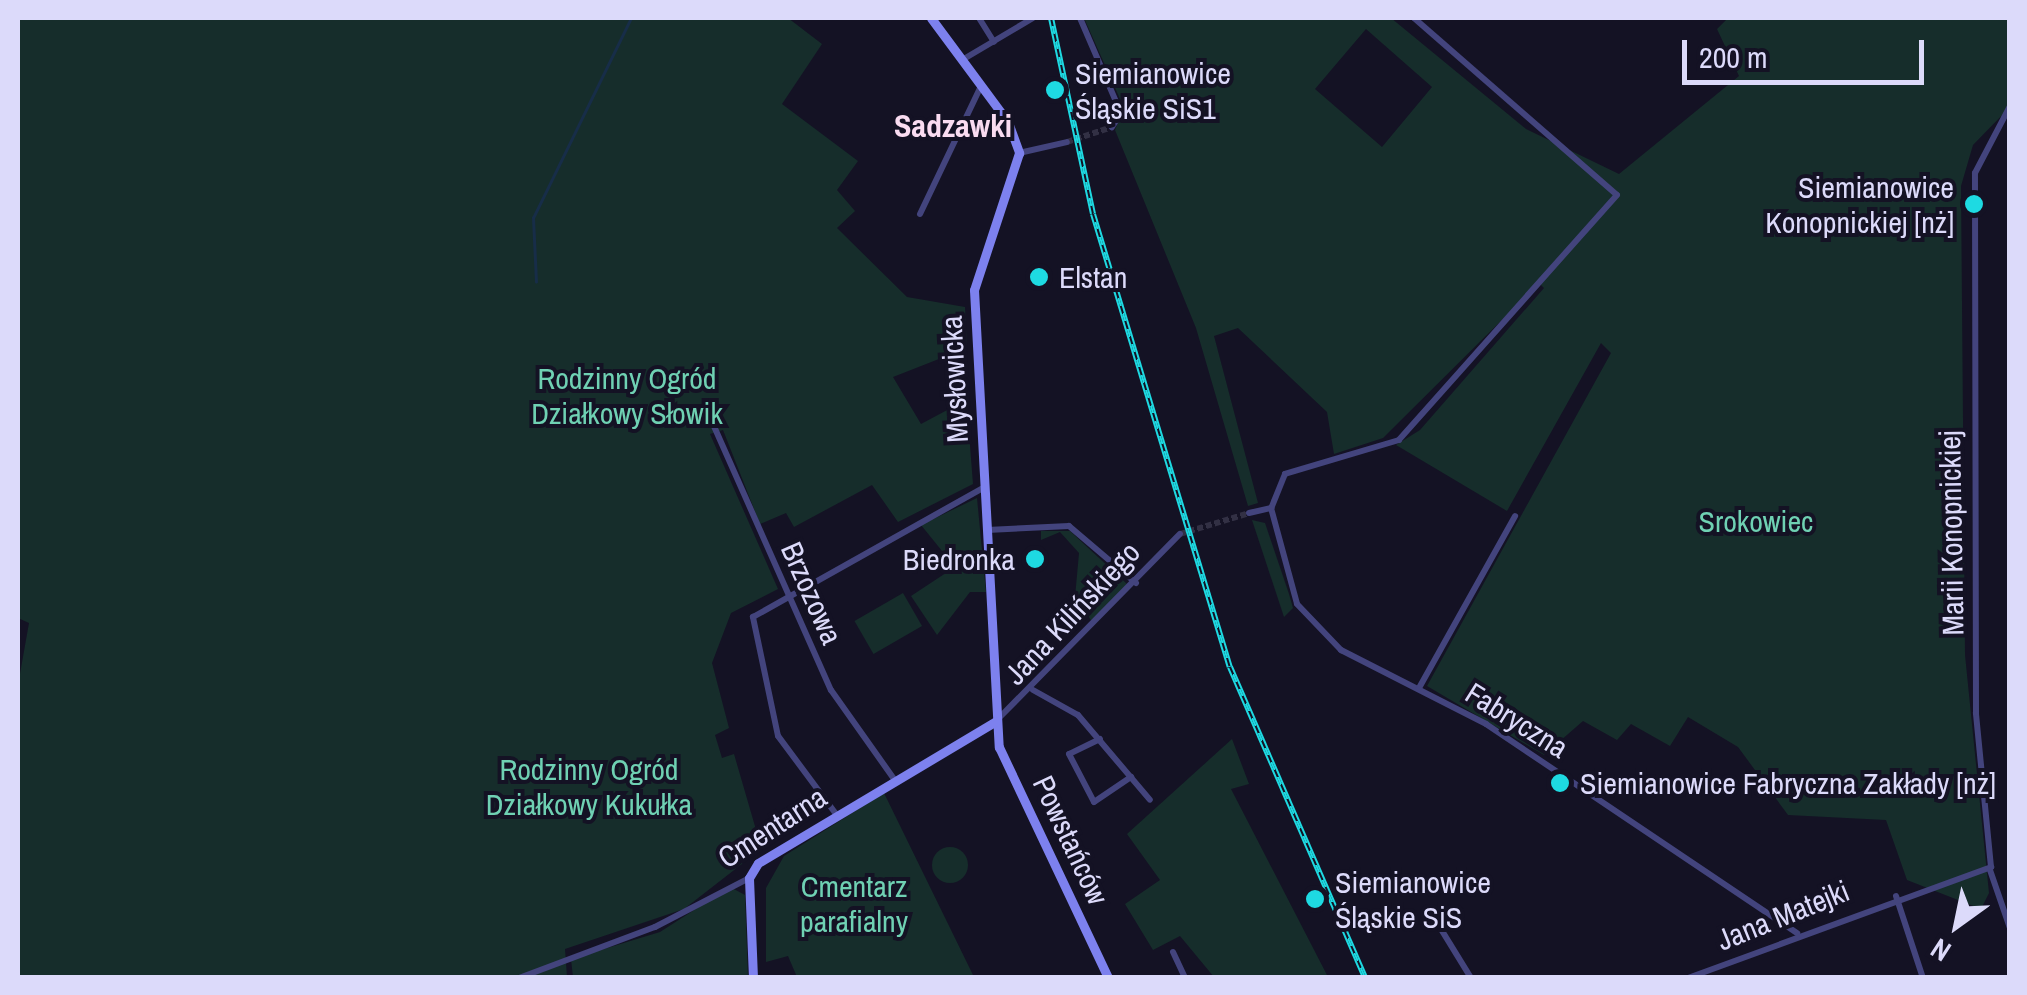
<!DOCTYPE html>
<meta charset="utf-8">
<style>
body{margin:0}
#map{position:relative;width:2027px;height:995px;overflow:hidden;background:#141224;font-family:"Archivo Narrow",sans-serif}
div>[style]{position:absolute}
.green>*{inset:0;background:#162d2b;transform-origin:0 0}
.round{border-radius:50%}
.stream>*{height:2.5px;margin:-1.25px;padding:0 1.25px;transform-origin:1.25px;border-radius:1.25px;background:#172d48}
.street-tunnel>*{height:6px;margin-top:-3px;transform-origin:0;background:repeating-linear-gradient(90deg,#323044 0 6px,transparent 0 9px)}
.street>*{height:6px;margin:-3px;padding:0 3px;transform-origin:3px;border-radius:3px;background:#43447d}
.secondary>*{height:9px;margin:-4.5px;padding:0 4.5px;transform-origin:4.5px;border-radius:4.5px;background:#7d81ee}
.rail>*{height:6px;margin-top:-3px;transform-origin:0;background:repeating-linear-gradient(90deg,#141224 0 8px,#1edae2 0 16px);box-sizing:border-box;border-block:2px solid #1edae2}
.dots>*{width:28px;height:28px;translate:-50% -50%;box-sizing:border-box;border:5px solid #141224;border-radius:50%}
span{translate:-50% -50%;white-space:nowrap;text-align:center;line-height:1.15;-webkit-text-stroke:8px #141224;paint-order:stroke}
.poi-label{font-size:30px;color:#dcdafa}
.left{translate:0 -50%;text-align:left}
.right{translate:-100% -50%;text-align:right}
.park-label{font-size:30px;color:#6fd1b3}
.street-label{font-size:30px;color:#dcdafa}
.neighbourhood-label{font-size:32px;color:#fadcf1;font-weight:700}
.frame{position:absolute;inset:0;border:20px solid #dcdafa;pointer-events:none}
.north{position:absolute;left:1907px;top:875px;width:100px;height:100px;-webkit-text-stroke:8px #141224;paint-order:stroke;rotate:213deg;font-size:28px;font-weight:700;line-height:40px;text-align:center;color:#dcdafa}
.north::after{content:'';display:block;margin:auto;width:35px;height:45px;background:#dcdafa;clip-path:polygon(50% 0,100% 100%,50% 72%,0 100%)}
.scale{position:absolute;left:1682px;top:40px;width:242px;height:45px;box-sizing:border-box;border:5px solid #dcdafa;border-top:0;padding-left:12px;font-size:30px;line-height:35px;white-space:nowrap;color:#dcdafa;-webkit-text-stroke:8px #141224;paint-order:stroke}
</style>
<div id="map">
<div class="green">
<div style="clip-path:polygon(18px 18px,788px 18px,822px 44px,782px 104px,858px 161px,837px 190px,855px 211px,837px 228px,907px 297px,965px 307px,967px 348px,893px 377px,921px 424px,951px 408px,953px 433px,969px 433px,973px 484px,898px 522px,872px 485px,794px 527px,786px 513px,760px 524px,723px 430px,710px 434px,778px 589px,731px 613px,712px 663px,729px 728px,715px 735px,722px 758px,734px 754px,759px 840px,747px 860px,684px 909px,565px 949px,567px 977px,18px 977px,18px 685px,29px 623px,18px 618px)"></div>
<div style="clip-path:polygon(evenodd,1084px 18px,1391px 18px,1526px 129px,1619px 174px,1739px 76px,1717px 29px,1728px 18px,2009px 18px,2009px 108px,1973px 145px,1961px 186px,1965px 655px,1989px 893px,1981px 909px,1907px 880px,1886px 820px,1788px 815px,1738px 747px,1688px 717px,1670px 746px,1631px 724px,1617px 740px,1583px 721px,1544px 755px,1427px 686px,1611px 353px,1601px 343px,1507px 511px,1396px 445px,1420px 430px,1544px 288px,1539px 283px,1383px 438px,1334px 454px,1327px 412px,1238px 328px,1214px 336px,1258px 503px,1248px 506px,1196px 328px,1115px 130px,1124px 108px,1084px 18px,1366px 29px,1432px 87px,1382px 147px,1315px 89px,1366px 29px)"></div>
<div style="clip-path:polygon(977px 498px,986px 592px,970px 592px,937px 635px,911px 596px,955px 567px,921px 525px)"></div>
<div style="clip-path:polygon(1252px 520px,1265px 523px,1289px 594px,1293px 608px,1284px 617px)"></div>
<div style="clip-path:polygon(1041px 531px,1070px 531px,1127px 584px,1092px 622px,1087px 614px,1106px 593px,1092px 589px,1074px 608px,1079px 553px,1060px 532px,1041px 540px)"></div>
<div style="left:903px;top:593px;width:38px;height:56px;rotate:60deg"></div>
<div style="clip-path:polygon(1232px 739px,1249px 784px,1231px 789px,1328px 977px,1214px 977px,1180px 936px,1153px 950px,1125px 904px,1160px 880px,1127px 834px)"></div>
<div style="clip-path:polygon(884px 793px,974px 977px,797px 977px,788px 956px,766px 962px,766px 888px,784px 856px)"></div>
<div class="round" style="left:932px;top:847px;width:36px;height:36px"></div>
<div style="clip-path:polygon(730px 887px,745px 895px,748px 977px,573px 977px,571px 959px,660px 932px)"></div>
</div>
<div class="stream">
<div style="left:536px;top:282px;width:64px;rotate:-92.7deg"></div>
<div style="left:533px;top:218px;width:223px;rotate:-63.9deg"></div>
</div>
<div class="street-tunnel">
<div style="left:1067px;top:142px;width:47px;rotate:-18.4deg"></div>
<div style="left:1180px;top:534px;width:72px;rotate:-16.9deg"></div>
</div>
<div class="street">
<div style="left:979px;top:18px;width:28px;rotate:58deg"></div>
<div style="left:1080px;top:18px;width:103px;rotate:66.7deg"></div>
<div style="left:1121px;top:113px;width:17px;rotate:123deg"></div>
<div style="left:1414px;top:18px;width:269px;rotate:41.1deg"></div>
<div style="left:1617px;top:195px;width:328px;rotate:131.7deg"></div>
<div style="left:1399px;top:440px;width:119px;rotate:163.4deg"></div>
<div style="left:1285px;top:474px;width:37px;rotate:112deg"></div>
<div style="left:1271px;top:508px;width:99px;rotate:74.8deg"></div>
<div style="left:1297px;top:604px;width:64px;rotate:46.3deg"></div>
<div style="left:1341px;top:650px;width:163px;rotate:27deg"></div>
<div style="left:1486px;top:724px;width:375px;rotate:33.9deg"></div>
<div style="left:962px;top:60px;width:82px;rotate:-30.6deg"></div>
<div style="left:1019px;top:153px;width:49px;rotate:-12.9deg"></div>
<div style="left:920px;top:214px;width:142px;rotate:-64.5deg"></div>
<div style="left:709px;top:415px;width:301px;rotate:66.1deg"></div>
<div style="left:831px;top:690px;width:109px;rotate:54.7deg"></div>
<div style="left:1249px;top:513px;width:23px;rotate:-13deg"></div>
<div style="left:987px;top:530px;width:82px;rotate:-2.8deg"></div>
<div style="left:1069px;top:526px;width:88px;rotate:40.4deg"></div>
<div style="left:1419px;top:688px;width:197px;rotate:-60.8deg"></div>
<div style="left:1033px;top:690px;width:51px;rotate:29.1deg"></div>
<div style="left:1078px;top:715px;width:111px;rotate:49.7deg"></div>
<div style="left:997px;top:720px;width:261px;rotate:-45.5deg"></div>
<div style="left:1100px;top:739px;width:34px;rotate:154deg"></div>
<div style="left:1069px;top:754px;width:54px;rotate:62.5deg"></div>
<div style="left:1094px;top:802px;width:45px;rotate:-34deg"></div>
<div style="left:836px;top:814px;width:97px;rotate:-126.6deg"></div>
<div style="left:778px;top:736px;width:122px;rotate:-101.9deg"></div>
<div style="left:753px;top:617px;width:266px;rotate:-29.3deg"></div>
<div style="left:1990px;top:870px;width:61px;rotate:71deg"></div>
<div style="left:1896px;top:896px;width:86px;rotate:71.8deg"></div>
<div style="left:1436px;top:921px;width:67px;rotate:58.4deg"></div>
<div style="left:1173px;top:952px;width:29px;rotate:65deg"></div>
<div style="left:519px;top:978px;width:145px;rotate:-20.6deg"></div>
<div style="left:655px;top:927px;width:106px;rotate:-27.5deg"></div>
<div style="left:1688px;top:978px;width:323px;rotate:-20.1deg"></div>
<div style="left:1991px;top:867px;width:155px;rotate:-95.6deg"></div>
<div style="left:1976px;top:713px;width:540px;rotate:-90.11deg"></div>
<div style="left:1975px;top:173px;width:76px;rotate:-62.4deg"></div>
</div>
<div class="secondary">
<div style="left:931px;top:18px;width:129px;rotate:53.5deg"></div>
<div style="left:1008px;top:122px;width:33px;rotate:70deg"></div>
<div style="left:1019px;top:153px;width:144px;rotate:108.2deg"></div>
<div style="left:974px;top:290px;width:458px;rotate:86.9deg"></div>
<div style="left:999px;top:747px;width:255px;rotate:64.7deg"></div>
<div style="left:753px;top:978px;width:100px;rotate:-92.3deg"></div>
<div style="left:749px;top:878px;width:17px;rotate:-59deg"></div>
<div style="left:758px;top:863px;width:277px;rotate:-30.8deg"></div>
</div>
<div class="rail">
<div style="left:1051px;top:18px;width:200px;rotate:77.9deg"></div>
<div style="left:1093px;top:214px;width:473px;rotate:73.2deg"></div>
<div style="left:1230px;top:667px;width:339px;rotate:66.5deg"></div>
</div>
<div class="dots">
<div style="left:1055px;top:90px;background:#1edae2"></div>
<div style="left:1974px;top:204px;background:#1edae2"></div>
<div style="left:1039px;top:277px;background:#1edae2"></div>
<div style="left:1035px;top:559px;background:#1edae2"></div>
<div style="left:1560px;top:783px;background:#1edae2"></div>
<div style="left:1315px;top:899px;background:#1edae2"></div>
</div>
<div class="poi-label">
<span class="left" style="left:1075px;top:90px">Siemianowice<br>Śląskie SiS1</span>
<span class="right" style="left:1954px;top:204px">Siemianowice<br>Konopnickiej [nż]</span>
<span class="left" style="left:1059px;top:277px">Elstan</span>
<span class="right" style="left:1015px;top:559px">Biedronka</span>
<span class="left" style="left:1580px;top:783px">Siemianowice Fabryczna Zakłady [nż]</span>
<span class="left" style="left:1335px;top:899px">Siemianowice<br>Śląskie SiS</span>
</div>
<div class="park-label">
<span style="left:627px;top:395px">Rodzinny Ogród<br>Działkowy Słowik</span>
<span style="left:1756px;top:521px">Srokowiec</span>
<span style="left:589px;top:786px">Rodzinny Ogród<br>Działkowy Kukułka</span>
<span style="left:854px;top:903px">Cmentarz<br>parafialny</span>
</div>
<div class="street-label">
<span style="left:954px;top:379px;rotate:-93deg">Mysłowicka</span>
<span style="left:1951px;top:533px;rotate:-91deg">Marii Konopnickiej</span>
<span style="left:812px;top:593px;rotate:66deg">Brzozowa</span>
<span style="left:1072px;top:613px;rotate:-47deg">Jana Kilińskiego</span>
<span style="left:1517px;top:720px;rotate:32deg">Fabryczna</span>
<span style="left:772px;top:827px;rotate:-33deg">Cmentarna</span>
<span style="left:1071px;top:840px;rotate:65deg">Powstańców</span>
<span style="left:1783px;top:915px;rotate:-22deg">Jana Matejki</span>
</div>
<div class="neighbourhood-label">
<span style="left:953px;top:126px">Sadzawki</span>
</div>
<div class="frame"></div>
<div class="north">N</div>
<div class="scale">200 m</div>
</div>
